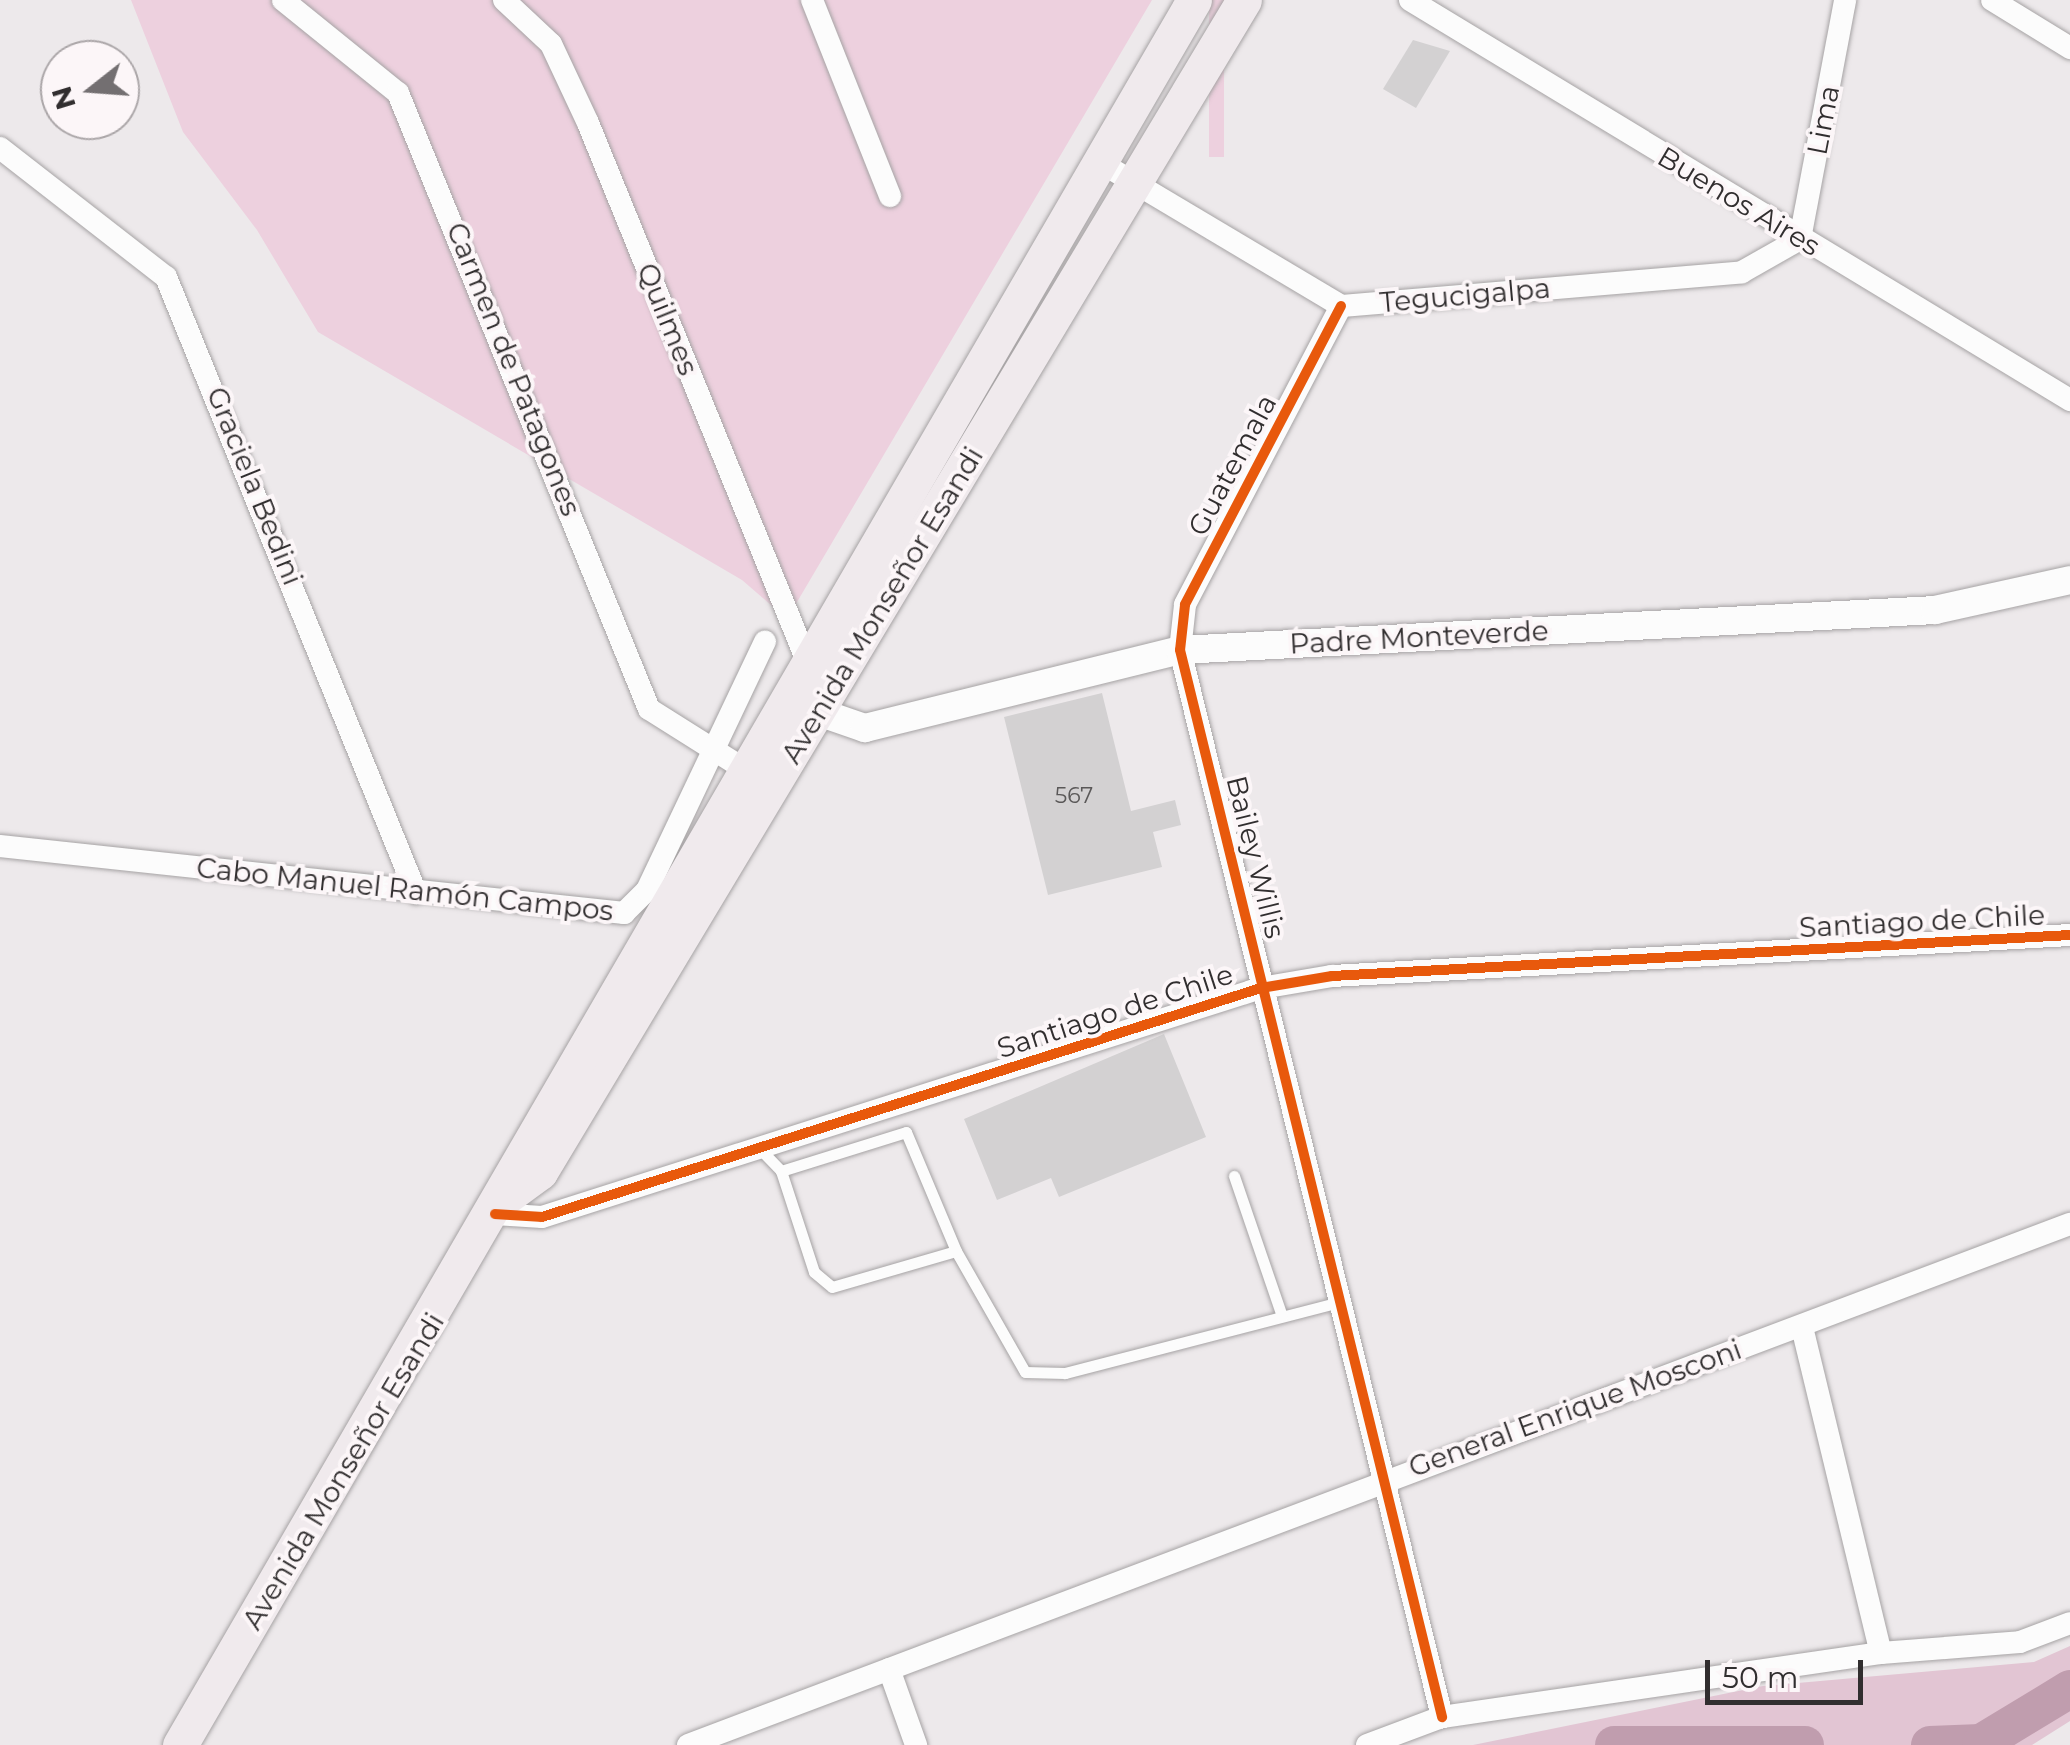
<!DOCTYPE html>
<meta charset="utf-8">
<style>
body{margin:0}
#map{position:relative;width:2070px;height:1745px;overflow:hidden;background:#ede9eb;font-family:Montserrat,sans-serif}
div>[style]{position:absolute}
.green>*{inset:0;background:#edd0de;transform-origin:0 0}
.forest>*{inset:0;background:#e2c5d3}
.river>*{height:38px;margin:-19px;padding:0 19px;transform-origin:19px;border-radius:19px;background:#c09dae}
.building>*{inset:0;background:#d3d1d2}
.roads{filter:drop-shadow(0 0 2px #a6a3a4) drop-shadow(0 0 2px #a6a3a4)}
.service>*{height:11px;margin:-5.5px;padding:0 5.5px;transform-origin:5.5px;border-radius:5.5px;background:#fcfcfc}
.minor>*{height:22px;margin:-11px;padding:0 11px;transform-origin:11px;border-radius:11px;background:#fcfcfc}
.tertiary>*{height:28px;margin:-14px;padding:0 14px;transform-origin:14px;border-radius:14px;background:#fcfcfc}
.primary>*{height:35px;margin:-17.5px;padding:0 17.5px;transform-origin:17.5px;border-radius:17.5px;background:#f0eaed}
.cycleway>*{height:10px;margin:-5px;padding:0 5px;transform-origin:5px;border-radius:5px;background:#e8590c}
span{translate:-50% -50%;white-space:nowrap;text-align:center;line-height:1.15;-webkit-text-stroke:8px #fcf6f8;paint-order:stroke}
.number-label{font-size:22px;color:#5a5858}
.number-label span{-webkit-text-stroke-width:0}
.street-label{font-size:28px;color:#312e2f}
.north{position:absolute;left:40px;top:40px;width:100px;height:100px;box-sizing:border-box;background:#fcf6f8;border:2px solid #aba6a8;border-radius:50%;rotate:253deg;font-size:28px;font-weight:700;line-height:40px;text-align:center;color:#312e2f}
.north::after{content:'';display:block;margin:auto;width:35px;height:45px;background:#736f71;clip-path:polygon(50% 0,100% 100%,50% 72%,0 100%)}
.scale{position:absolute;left:1705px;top:1660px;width:158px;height:45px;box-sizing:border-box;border:5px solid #312e2f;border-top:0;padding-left:12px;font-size:30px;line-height:35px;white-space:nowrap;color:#312e2f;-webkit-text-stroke:8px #fcf6f8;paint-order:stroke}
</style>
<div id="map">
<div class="green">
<div style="clip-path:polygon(131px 0,1152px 0,787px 619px,742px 580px,318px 332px,257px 230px,183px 132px)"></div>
<div style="left:1209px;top:0;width:15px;height:157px"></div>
</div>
<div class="forest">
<div style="clip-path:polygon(2070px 1646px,2070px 1721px,2032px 1745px,1473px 1745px,1763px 1686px,2034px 1662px)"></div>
</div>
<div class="river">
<div style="left:1614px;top:1745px;width:191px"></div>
<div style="left:1930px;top:1745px;width:51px;rotate:-2.2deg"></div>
<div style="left:1981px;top:1743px;width:104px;rotate:-31.2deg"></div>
</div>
<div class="building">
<div style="clip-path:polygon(1413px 40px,1450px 51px,1416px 108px,1383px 89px)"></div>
<div style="clip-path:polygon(1102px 693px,1131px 811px,1175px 800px,1181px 825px,1153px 832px,1162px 867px,1048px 895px,1004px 717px)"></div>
<div style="clip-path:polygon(1164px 1034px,1206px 1137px,1059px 1197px,1051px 1178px,997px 1200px,964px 1119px)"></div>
</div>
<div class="roads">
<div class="service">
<div style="left:759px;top:1148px;width:32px;rotate:46deg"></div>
<div style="left:781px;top:1171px;width:106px;rotate:71.9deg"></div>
<div style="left:814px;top:1272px;width:23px;rotate:40deg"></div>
<div style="left:832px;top:1287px;width:129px;rotate:-16.2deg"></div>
<div style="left:781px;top:1171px;width:131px;rotate:-17.3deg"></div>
<div style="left:906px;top:1132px;width:129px;rotate:67.2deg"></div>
<div style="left:956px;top:1251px;width:139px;rotate:60.3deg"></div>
<div style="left:1025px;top:1372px;width:40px;rotate:1.4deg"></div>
<div style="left:1065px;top:1373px;width:280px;rotate:-14.5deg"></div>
<div style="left:1234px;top:1176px;width:148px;rotate:71.1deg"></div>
</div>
<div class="minor">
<div style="left:283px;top:0;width:148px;rotate:39deg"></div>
<div style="left:398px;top:93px;width:665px;rotate:67.83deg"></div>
<div style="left:649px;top:709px;width:128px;rotate:32.2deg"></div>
<div style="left:504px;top:0;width:64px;rotate:43.1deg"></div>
<div style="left:551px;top:44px;width:87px;rotate:64.9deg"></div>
<div style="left:588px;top:123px;width:575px;rotate:67.85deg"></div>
<div style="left:812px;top:0;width:211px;rotate:68.3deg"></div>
<div style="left:1410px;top:0;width:772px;rotate:31.22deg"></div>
<div style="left:1992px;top:0;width:92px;rotate:31.6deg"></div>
<div style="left:0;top:148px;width:210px;rotate:37.9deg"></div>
<div style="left:166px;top:277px;width:665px;rotate:67.91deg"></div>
<div style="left:1098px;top:161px;width:283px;rotate:30.8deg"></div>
<div style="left:1341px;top:306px;width:402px;rotate:-4.8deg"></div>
<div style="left:1742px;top:272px;width:67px;rotate:-29.6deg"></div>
<div style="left:1800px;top:239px;width:243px;rotate:-79.3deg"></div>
<div style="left:1341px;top:306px;width:337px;rotate:117.6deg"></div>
<div style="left:1185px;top:605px;width:45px;rotate:96.3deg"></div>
<div style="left:1180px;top:650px;width:1099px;rotate:76.2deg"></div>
<div style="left:0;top:846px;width:628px;rotate:6.13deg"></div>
<div style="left:624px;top:913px;width:33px;rotate:-45deg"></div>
<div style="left:647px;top:890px;width:275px;rotate:-64.6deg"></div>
<div style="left:495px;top:1214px;width:47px;rotate:3.7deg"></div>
<div style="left:542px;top:1217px;width:755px;rotate:-17.67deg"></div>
<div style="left:1261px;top:988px;width:72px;rotate:-9.6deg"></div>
<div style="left:1332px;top:976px;width:739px;rotate:-3.18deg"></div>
<div style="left:1802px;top:1327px;width:335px;rotate:76.4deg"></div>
<div style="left:889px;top:1669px;width:81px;rotate:70.4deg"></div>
<div style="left:688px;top:1745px;width:1477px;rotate:-20.66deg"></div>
<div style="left:1367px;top:1745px;width:80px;rotate:-20.5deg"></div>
<div style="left:1442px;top:1717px;width:444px;rotate:-8.3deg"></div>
<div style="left:1881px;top:1653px;width:139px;rotate:-4.5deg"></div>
<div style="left:2020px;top:1642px;width:53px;rotate:-20.8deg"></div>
</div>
<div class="tertiary">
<div style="left:801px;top:706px;width:68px;rotate:19deg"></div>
<div style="left:865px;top:728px;width:325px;rotate:-13.9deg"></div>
<div style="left:1180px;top:650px;width:756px;rotate:-3.03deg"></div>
<div style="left:1935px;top:610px;width:138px;rotate:-12.5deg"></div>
</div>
<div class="primary">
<div style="left:506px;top:1197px;width:42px;rotate:-36.3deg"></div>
<div style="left:540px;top:1172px;width:1367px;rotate:-59.01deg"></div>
<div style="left:180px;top:1745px;width:2018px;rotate:-59.84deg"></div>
</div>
</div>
<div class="cycleway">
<div style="left:1341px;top:306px;width:337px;rotate:117.6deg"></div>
<div style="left:1185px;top:605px;width:45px;rotate:96.3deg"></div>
<div style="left:1180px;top:650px;width:1099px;rotate:76.2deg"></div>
<div style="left:495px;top:1214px;width:47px;rotate:3.7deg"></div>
<div style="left:542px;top:1217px;width:755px;rotate:-17.67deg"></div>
<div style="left:1261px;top:988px;width:72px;rotate:-9.6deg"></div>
<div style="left:1332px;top:976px;width:739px;rotate:-3.18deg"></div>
</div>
<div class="number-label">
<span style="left:1074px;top:796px">567</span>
</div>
<div class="street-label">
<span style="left:1823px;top:120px;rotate:-79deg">Lima</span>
<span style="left:1739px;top:201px;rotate:31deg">Buenos Aires</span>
<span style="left:1465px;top:295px;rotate:-5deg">Tegucigalpa</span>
<span style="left:668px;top:319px;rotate:68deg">Quilmes</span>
<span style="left:514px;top:369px;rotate:68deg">Carmen de Patagones</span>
<span style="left:1232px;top:465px;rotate:-62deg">Guatemala</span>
<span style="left:255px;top:486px;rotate:68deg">Graciela Bedini</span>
<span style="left:882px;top:605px;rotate:-59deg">Avenida Monseñor Esandi</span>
<span style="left:1419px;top:637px;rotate:-3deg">Padre Monteverde</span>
<span style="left:1256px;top:857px;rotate:76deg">Bailey Willis</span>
<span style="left:405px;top:889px;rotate:6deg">Cabo Manuel Ramón Campos</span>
<span style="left:1922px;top:921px;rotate:-3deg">Santiago de Chile</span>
<span style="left:1115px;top:1011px;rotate:-18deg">Santiago de Chile</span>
<span style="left:1575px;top:1408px;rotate:-20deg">General Enrique Mosconi</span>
<span style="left:343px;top:1471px;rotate:-59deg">Avenida Monseñor Esandi</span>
</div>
<div class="north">N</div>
<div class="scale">50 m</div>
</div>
